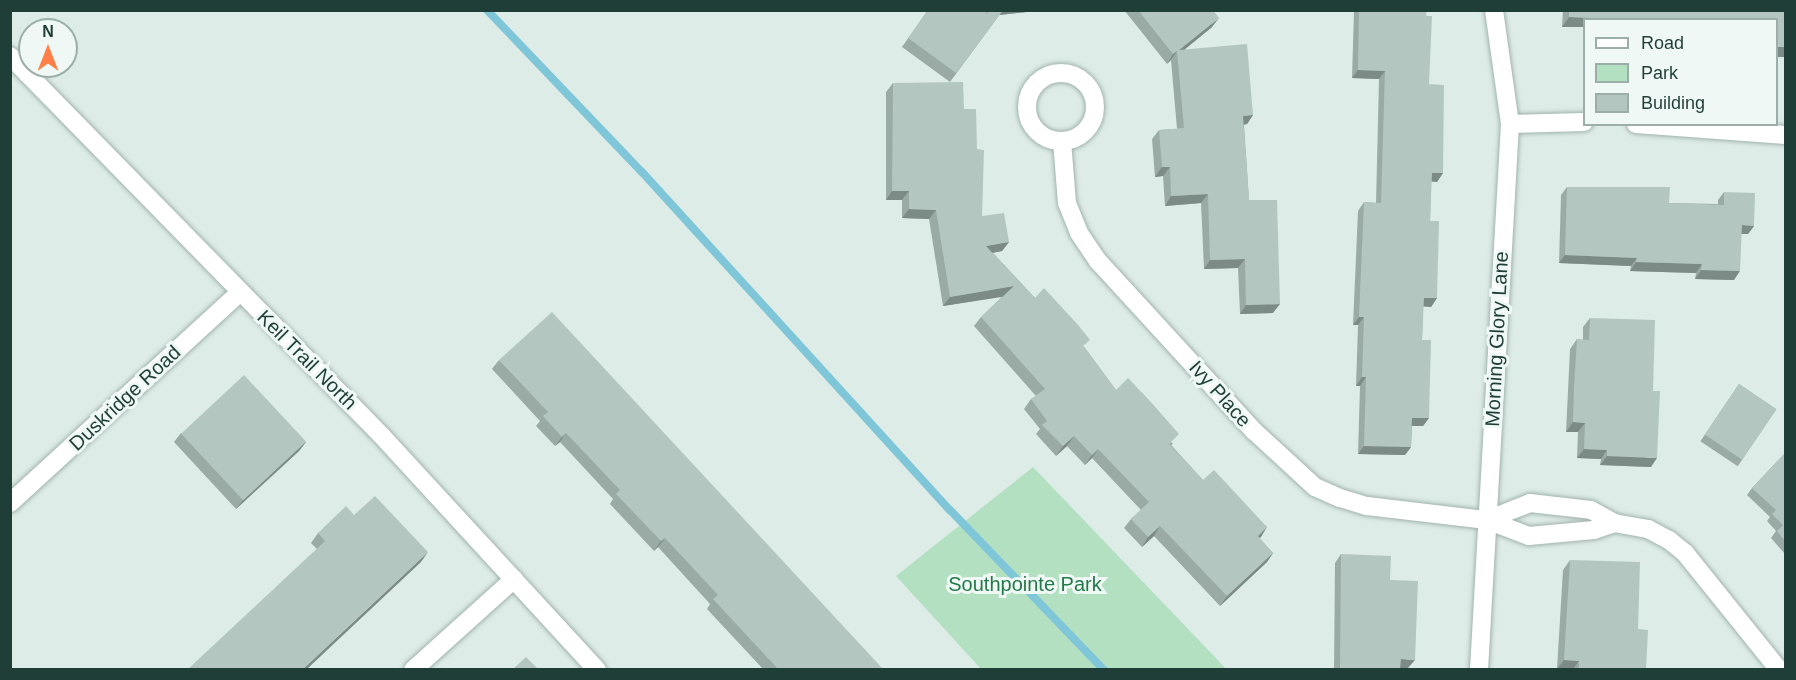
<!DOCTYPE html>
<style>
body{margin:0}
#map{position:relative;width:1796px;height:680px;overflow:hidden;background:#deece7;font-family:Helvetica,sans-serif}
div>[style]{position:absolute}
.green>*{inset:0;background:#b4e0c2}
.stream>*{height:8px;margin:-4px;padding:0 4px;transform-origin:4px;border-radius:4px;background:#7fc6d8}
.roads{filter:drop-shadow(0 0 2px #a1b4af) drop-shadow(0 0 2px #a1b4af)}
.minor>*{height:18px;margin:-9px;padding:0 9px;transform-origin:9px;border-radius:9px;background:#fff}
.minor>.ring{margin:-9px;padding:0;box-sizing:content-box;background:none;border:18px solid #fff;border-radius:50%}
.wall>*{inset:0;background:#9aaba5;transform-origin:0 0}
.shaded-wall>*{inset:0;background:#7d8b86;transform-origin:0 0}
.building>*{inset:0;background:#b3c7c0;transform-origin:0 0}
span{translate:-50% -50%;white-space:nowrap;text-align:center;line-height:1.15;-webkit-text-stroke:6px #eff8f4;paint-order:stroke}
.street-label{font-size:20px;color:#1e3e37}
.park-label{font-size:20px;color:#237949}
.frame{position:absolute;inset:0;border:12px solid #1e3e37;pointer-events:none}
.legend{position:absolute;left:1583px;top:18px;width:195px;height:108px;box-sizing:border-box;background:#eff8f4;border:2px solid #9baea8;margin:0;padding:8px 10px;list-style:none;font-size:18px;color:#1e3e37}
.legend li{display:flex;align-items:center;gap:12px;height:30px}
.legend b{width:30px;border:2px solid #9baea8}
.north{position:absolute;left:18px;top:18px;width:60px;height:60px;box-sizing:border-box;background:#eff8f4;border:2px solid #9baea8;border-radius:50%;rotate:0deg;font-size:16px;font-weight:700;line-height:24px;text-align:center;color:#1e3e37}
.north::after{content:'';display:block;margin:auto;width:21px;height:27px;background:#ff7f49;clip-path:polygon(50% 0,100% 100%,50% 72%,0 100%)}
</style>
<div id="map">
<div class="green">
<div style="clip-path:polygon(1033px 467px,1213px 655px,1226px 669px,981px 669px,896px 576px)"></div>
</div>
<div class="stream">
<div style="left:487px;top:10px;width:224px;rotate:46.3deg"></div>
<div style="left:642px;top:172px;width:457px;rotate:47.7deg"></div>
<div style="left:950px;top:510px;width:222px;rotate:46.1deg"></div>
</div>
<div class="roads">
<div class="minor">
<div style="left:10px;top:56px;width:530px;rotate:45.61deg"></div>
<div style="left:381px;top:435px;width:319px;rotate:47.4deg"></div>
<div class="ring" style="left:1027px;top:73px;width:50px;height:50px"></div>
<div style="left:1510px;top:124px;width:74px;rotate:-1.5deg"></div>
<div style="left:1636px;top:124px;width:150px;rotate:4.2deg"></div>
<div style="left:1062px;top:141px;width:62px;rotate:85.4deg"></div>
<div style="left:1067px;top:203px;width:32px;rotate:68deg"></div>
<div style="left:1079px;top:233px;width:34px;rotate:56deg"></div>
<div style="left:1098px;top:261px;width:231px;rotate:47.5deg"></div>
<div style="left:1254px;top:431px;width:83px;rotate:42.6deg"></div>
<div style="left:1315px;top:487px;width:27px;rotate:24deg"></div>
<div style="left:1340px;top:498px;width:28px;rotate:17deg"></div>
<div style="left:1367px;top:506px;width:121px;rotate:6.7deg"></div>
<div style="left:1487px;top:520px;width:45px;rotate:20.9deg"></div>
<div style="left:1529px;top:536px;width:65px;rotate:-5.3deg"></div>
<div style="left:1594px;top:530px;width:21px;rotate:-19deg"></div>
<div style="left:1614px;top:523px;width:35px;rotate:10deg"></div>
<div style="left:1648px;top:529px;width:24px;rotate:28deg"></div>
<div style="left:1669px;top:540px;width:21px;rotate:39deg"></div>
<div style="left:1685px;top:553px;width:150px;rotate:51.2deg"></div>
<div style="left:10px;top:503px;width:311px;rotate:-42.5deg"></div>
<div style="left:1487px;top:520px;width:46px;rotate:-21.6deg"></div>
<div style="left:1530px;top:503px;width:61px;rotate:6.5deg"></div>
<div style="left:1591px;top:510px;width:26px;rotate:29deg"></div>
<div style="left:413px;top:670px;width:136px;rotate:-42deg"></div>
<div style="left:1479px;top:670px;width:547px;rotate:-86.75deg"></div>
<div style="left:1510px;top:124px;width:115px;rotate:-98deg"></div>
</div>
</div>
<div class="wall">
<div style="clip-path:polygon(928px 10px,1045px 10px,999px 15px,950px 82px,902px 47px)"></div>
<div style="clip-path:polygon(1124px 10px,1213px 10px,1212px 27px,1185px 49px,1253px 115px,1247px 124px,1244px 125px,1249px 200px,1273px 313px,1240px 314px,1238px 268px,1204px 269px,1201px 203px,1165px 206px,1163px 176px,1155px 177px,1152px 139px,1159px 130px,1177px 129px,1171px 60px,1167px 64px)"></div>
<div style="clip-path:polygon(1354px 10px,1426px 10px,1429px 84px,1443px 173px,1437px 182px,1431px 181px,1430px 221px,1437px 298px,1431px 307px,1423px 306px,1422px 340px,1429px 418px,1423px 426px,1412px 426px,1411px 447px,1405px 455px,1358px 454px,1360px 386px,1356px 386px,1358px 325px,1353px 325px,1358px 211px,1364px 202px,1376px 203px,1379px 79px,1352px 78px)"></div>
<div style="clip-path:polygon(1563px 10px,1785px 10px,1785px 57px,1776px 57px,1776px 20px,1584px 20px,1584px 47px,1584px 27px,1562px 27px)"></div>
<div style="clip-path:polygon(893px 83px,964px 109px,977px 149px,982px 216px,1009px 242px,1002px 251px,993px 253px,1035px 298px,1085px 348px,1116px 390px,1173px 444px,1171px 445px,1203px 480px,1267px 527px,1259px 538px,1273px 553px,1267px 562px,1220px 606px,1154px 536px,1142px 547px,1124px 528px,1131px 519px,1141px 510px,1092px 458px,1085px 465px,1067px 446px,1056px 456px,1036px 434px,1040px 429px,1024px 409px,1031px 399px,1036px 396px,974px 326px,981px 317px,1003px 296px,943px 306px,929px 219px,902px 218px,902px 200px,886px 200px,886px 92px)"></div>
<div style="clip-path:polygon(1567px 187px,1669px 203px,1718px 204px,1718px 200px,1724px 192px,1754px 226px,1748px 234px,1741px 234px,1734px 280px,1695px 279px,1696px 273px,1630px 271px,1631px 266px,1559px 263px,1561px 195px)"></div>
<div style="clip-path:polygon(1590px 318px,1651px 467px,1600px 465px,1601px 459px,1577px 458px,1578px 432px,1566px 432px,1570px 349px,1577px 339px,1583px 340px,1583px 327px)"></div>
<div style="clip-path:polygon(499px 360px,883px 669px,763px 669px,707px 609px,710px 604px,658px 547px,654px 551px,610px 504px,613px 499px,560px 442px,555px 446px,536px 426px,540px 421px,492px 369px)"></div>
<div style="left:1739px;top:384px;width:45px;height:69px;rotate:34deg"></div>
<div style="clip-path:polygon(181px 433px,306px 442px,299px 451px,236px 509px,174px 442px)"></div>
<div style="clip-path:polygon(1785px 453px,1785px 554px,1771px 538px,1776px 531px,1767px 521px,1770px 517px,1747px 495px,1752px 488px)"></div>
<div style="clip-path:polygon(354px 515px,421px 562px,317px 549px,311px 543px,318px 533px)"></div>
<div style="clip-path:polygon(1341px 554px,1390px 580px,1408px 668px,1400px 668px,1400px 669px,1334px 669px,1335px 563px)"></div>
<div style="clip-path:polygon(1570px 560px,1638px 629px,1646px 669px,1557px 669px,1563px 570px)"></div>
</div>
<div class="shaded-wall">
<div style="clip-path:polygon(1003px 10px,1045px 10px,999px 15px,950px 82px)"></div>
<div style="clip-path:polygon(1569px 17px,1591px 18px,1590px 20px,1584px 20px,1584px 27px,1562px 27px)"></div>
<div style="clip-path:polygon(1219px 18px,1212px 27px,1178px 55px,1179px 50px)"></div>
<div style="left:1776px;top:47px;width:9px;height:10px"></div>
<div style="clip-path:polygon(1177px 51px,1171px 60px,1167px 64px,1173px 54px)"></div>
<div style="clip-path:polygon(1358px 70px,1385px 71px,1379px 79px,1352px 78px)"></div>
<div style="clip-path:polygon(1253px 115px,1247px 124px,1236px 125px,1243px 116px)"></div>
<div style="clip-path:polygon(1162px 167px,1170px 167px,1163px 176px,1155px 177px)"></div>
<div style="clip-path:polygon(1432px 173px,1443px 173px,1437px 182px,1426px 181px)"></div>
<div style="clip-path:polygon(892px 191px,909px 191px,902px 200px,886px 200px)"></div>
<div style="clip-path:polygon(1208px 194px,1201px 203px,1165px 206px,1171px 196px)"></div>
<div style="clip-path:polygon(909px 209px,936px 210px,929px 219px,902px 218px)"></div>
<div style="clip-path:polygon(1742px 225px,1754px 226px,1748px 234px,1736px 234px)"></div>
<div style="clip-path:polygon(1009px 242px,1002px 251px,980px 255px,986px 246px)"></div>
<div style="clip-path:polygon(1565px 255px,1637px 258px,1631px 266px,1559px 263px)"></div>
<div style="clip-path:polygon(1245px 259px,1238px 268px,1204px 269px,1210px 260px)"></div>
<div style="clip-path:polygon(1636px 262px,1702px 264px,1696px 273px,1630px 271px)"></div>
<div style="clip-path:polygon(1701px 270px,1740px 271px,1734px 280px,1695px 279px)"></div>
<div style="clip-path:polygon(1014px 286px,1008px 296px,943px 306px,950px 297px)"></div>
<div style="clip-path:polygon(1424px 298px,1437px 298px,1431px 307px,1418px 306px)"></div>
<div style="clip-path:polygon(1280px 304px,1273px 313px,1240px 314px,1246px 305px)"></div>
<div style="clip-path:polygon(1359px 317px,1364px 317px,1358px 325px,1353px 325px)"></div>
<div style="clip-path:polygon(1362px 377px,1366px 377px,1360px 386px,1356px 386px)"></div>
<div style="clip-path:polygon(1412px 418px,1429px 418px,1423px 426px,1406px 426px)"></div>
<div style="clip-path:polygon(1573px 422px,1585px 423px,1578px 432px,1566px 432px)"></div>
<div style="clip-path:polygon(566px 433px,560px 442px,555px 446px,562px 437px)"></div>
<div style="clip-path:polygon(1074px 436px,1067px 446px,1056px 456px,1063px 446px)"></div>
<div style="clip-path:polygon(306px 442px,299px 451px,236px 509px,243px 500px)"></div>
<div style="clip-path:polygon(1364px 446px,1411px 447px,1405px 455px,1358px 454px)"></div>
<div style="clip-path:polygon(1098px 449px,1092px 458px,1085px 465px,1092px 455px)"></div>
<div style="clip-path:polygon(1584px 449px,1607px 450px,1601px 459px,1577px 458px)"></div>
<div style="clip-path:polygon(1607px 456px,1657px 458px,1651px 467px,1600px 465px)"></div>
<div style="clip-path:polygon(1160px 526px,1154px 536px,1142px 547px,1148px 537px)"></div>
<div style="clip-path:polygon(1267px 527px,1261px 537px,1251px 546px,1258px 536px)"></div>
<div style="clip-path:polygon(665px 538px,658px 547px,654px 551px,661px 541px)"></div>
<div style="clip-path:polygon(428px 552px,421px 562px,307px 669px,303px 669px)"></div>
<div style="clip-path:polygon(1273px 553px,1267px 562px,1220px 606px,1227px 596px)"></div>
<div style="clip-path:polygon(1401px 659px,1415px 660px,1408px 668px,1395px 668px)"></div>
<div style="clip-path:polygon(1564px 660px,1579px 661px,1573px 669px,1557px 669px)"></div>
</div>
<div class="building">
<div style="clip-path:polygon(928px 10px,983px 10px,988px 14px,988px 10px,1003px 10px,956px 73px,908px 38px)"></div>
<div style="clip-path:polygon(1138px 10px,1213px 10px,1219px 18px,1179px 50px,1247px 44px,1253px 115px,1243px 116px,1249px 200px,1277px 200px,1280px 304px,1246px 305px,1245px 259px,1210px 260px,1208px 194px,1171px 196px,1170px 167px,1162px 167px,1159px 130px,1184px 128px,1177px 51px,1173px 54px)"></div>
<div style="clip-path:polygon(1359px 10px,1426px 10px,1426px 16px,1432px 16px,1429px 84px,1444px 85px,1443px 173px,1432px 173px,1430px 221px,1439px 221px,1437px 298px,1424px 298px,1422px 340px,1431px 340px,1429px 418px,1412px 418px,1411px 447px,1364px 446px,1366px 377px,1362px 377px,1364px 317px,1359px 317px,1364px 202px,1381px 203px,1385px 71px,1358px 70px)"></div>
<div style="clip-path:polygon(1569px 10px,1785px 10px,1785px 47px,1776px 47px,1776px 20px,1591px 20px,1591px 18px,1569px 17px)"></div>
<div style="clip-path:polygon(963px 82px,964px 109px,976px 109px,977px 149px,984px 150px,982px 216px,1004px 213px,1009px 242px,986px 246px,1035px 298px,1044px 288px,1079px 326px,1090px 340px,1083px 346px,1116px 390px,1128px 378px,1150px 401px,1179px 434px,1169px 444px,1203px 480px,1214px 470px,1267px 527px,1258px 536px,1273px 553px,1227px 596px,1160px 526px,1148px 537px,1131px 519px,1149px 502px,1098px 449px,1092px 455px,1074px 436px,1063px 446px,1042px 425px,1047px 421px,1031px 399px,1045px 389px,981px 317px,1014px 286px,950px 297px,936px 210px,909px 209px,909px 191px,892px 191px,893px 83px)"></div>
<div style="clip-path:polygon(1567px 187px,1670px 187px,1669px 203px,1724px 205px,1724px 192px,1755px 193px,1754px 226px,1742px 225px,1740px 271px,1701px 270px,1702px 264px,1636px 262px,1637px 258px,1565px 255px)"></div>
<div style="clip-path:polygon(552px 312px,883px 669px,778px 669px,713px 599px,718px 595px,665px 538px,661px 541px,616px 494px,620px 490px,566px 433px,562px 437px,543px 416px,548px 412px,499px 360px)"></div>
<div style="clip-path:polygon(1590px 318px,1655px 320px,1653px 391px,1660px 391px,1657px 458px,1607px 456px,1607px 450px,1584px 449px,1585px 423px,1573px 422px,1574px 388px,1577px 339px,1589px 340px)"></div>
<div style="left:244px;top:375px;width:91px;height:86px;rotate:47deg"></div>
<div style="left:1739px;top:384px;width:45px;height:61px;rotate:34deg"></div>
<div style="clip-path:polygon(1785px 453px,1785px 541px,1777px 531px,1783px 525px,1772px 514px,1776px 510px,1752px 488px)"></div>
<div style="clip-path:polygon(375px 496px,428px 552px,303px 669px,188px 669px,325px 541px,318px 533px,346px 506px,354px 515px)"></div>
<div style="clip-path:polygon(1341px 554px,1391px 556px,1390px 580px,1418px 581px,1415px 660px,1401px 659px,1400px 669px,1340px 669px)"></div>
<div style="clip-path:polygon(1570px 560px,1640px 562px,1638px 629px,1648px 630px,1646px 669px,1579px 669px,1579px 661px,1564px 660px)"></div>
<div style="clip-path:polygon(526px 657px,538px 669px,513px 669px)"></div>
</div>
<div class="street-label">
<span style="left:1497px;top:339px;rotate:-87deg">Morning Glory Lane</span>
<span style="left:307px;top:360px;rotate:45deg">Keil Trail North</span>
<span style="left:1220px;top:394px;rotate:48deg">Ivy Place</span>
<span style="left:125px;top:398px;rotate:-43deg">Duskridge Road</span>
</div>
<div class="park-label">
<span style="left:1025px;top:584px">Southpointe Park</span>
</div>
<div class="frame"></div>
<ul class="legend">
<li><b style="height:8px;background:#fff"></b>Road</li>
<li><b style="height:16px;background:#b4e0c2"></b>Park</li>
<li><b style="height:16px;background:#b3c7c0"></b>Building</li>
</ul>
<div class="north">N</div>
</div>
